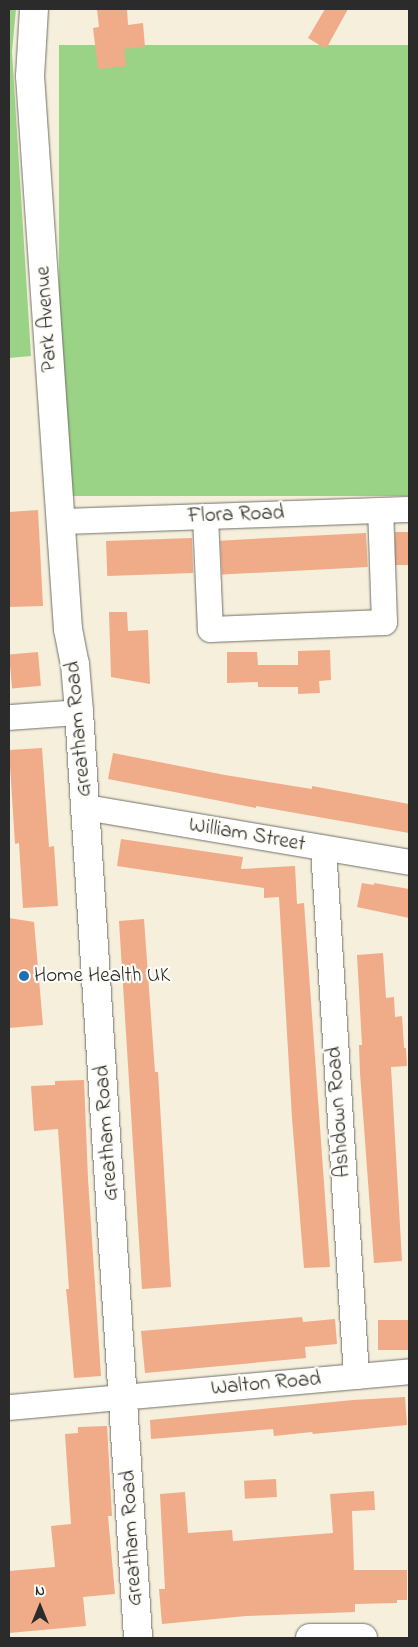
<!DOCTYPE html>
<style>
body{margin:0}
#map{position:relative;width:418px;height:1647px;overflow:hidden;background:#f5efdc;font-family:"Indie Flower",sans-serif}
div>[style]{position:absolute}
.green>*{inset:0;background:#9ad385;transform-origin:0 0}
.building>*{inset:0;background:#f0ab88;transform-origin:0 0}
.roads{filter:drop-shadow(0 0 1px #727069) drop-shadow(0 0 1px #727069)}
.minor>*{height:25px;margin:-12.5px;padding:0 12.5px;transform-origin:12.5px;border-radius:12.5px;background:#fff}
.tertiary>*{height:28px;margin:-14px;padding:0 14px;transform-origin:14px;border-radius:14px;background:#fff}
.dots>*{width:14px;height:14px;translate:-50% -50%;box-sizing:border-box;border:2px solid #fdfcf7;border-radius:50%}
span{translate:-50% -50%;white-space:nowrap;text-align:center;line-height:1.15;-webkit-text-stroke:4.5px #fdfcf7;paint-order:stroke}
.street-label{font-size:21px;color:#2b2b2b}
.poi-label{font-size:21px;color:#2b2b2b}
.left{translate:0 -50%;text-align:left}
.frame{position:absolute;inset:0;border:10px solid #2b2b2b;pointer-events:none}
.north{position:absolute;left:15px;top:1582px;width:50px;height:50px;-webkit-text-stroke:4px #fdfcf7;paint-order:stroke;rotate:0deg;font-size:14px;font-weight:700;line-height:20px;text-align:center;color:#2b2b2b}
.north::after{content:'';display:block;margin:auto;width:18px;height:22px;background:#2b2b2b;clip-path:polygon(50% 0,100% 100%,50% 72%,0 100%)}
</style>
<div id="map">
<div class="green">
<div style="clip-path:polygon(9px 9px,16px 9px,12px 52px,31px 356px,9px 358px)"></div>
<div style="left:409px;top:45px;width:451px;height:350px;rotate:90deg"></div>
</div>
<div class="building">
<div style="clip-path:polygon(97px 9px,127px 9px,128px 25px,143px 23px,145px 47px,124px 49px,126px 66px,98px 69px,93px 28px,99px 27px)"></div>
<div style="clip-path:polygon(325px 9px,348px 9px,326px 49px,308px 38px)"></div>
<div style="clip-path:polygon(38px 510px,43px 606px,9px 607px,9px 512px)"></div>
<div style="left:395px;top:532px;width:14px;height:33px"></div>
<div style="left:366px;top:533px;width:34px;height:146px;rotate:87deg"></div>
<div style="left:192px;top:538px;width:35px;height:86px;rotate:88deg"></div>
<div style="clip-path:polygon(109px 612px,127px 612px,128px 631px,148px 630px,150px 684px,111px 677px)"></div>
<div style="clip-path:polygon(330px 650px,331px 680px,319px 681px,320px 693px,298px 694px,298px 687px,258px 687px,258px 682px,227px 683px,227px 652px,257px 652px,258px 665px,298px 665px,298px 651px)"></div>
<div style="left:38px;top:652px;width:34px;height:29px;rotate:85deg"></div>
<div style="clip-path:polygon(42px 748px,49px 847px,54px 846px,58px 906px,23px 908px,19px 843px,15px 844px,9px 750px)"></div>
<div style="clip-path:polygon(113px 753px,225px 775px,312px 789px,312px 786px,409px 804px,409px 833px,256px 806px,256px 808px,108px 779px)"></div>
<div style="clip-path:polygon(121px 839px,243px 857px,241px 869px,295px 866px,297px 904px,304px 903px,330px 1267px,304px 1268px,292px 1118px,279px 897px,264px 898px,264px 888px,117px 866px)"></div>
<div style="clip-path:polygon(362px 883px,374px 885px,374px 883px,409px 889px,409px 918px,357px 907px)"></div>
<div style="clip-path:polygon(9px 918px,34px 922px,43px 1025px,9px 1028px)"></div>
<div style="clip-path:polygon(144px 919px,155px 1072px,158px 1072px,171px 1287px,142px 1289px,119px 921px)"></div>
<div style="clip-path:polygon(383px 953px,386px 998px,394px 997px,395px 1017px,402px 1016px,404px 1048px,406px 1048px,407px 1066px,391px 1067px,402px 1261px,374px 1263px,360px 1073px,359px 1045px,362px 1045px,357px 955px)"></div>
<div style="clip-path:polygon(84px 1080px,88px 1179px,101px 1376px,74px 1378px,68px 1308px,66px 1289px,69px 1289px,58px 1129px,34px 1131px,31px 1086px,55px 1085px,55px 1081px)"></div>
<div style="clip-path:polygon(302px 1317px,303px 1322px,335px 1319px,337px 1344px,305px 1347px,306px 1358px,145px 1373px,141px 1331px)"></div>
<div style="left:409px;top:1320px;width:30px;height:31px;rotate:90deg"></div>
<div style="clip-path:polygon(405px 1397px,407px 1425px,313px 1434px,312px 1432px,274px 1436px,273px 1429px,151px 1439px,150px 1420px,353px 1400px)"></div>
<div style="clip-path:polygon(107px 1426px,112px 1516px,108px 1516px,115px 1594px,83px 1597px,86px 1626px,9px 1633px,9px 1571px,55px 1567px,51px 1526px,71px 1524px,65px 1434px,78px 1433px,78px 1427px)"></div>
<div style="left:276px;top:1479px;width:18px;height:32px;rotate:87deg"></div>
<div style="clip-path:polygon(374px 1491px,375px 1510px,352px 1511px,354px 1570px,407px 1570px,407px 1600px,397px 1600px,397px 1603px,355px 1604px,355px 1612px,246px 1616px,162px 1624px,159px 1589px,165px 1589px,160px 1494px,185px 1492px,188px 1533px,232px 1530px,233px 1541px,333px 1533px,330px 1494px)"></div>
</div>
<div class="roads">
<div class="minor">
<div style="left:205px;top:516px;width:113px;rotate:87.5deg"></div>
<div style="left:210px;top:629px;width:174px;rotate:-2.3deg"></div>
<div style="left:384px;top:622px;width:112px;rotate:-92deg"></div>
<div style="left:62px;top:521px;width:347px;rotate:-2deg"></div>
<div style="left:9px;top:717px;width:70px;rotate:-4.1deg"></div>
<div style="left:85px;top:807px;width:329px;rotate:9.6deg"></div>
<div style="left:323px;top:848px;width:529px;rotate:86.42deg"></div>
<div style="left:9px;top:1407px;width:402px;rotate:-5.1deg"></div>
</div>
<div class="tertiary">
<div style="left:34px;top:9px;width:67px;rotate:93.4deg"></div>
<div style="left:30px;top:76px;width:554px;rotate:86.07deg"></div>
<div style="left:68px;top:629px;width:36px;rotate:79deg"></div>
<div style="left:75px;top:664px;width:48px;rotate:85.2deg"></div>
<div style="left:79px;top:712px;width:928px;rotate:86.35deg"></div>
<div style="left:310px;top:1638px;width:53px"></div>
</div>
</div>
<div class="dots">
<div style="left:24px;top:976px;background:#1f6fb2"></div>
</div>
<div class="street-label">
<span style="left:47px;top:319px;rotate:-94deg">Park Avenue</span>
<span style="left:236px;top:515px;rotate:-2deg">Flora Road</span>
<span style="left:79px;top:729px;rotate:-95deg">Greatham Road</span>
<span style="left:247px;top:835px;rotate:10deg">William Street</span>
<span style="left:339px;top:1112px;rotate:-94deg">Ashdown Road</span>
<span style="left:107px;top:1133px;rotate:-94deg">Greatham Road</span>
<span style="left:266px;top:1384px;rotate:-5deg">Walton Road</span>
<span style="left:132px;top:1538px;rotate:-93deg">Greatham Road</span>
</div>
<div class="poi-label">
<span class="left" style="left:34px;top:976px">Home Health UK</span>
</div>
<div class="frame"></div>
<div class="north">N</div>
</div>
